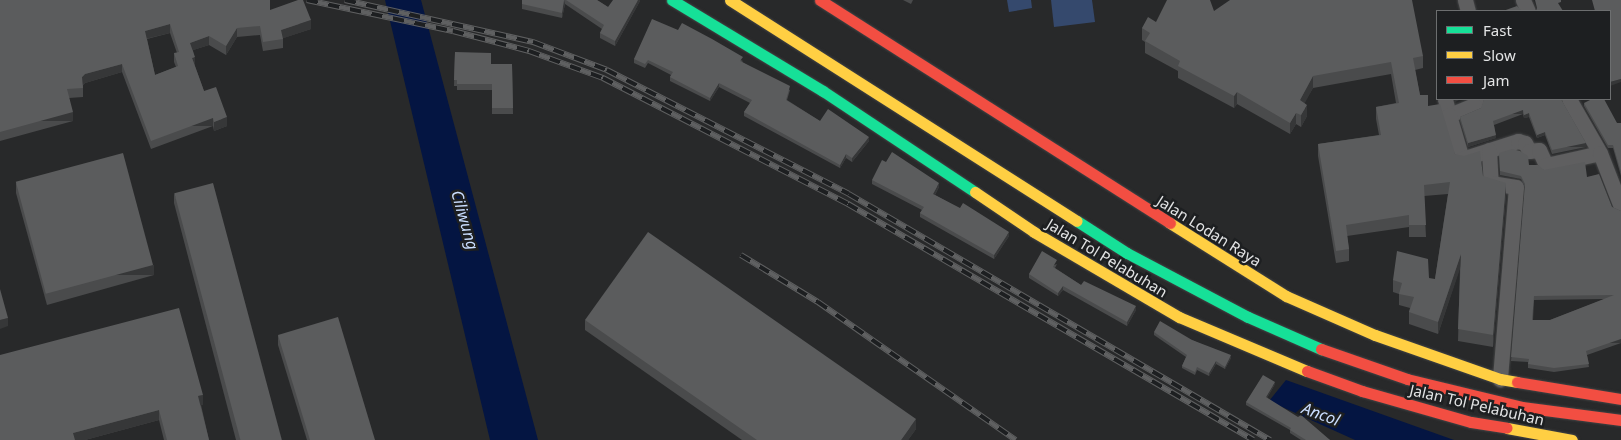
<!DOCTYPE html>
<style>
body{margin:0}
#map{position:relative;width:1621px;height:440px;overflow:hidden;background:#28292a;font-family:"Noto Sans",sans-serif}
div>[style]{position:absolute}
.green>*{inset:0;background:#35496d}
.water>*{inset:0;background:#041542}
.roads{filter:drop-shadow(0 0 1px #434445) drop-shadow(0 0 1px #434445)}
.street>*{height:15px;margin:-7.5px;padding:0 7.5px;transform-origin:7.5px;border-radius:7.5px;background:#5f5f60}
.slow>*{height:11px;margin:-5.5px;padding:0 5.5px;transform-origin:5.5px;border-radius:5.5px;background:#ffcf43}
.jam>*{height:11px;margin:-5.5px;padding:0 5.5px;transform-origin:5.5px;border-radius:5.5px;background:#f24e42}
.rail>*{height:5.5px;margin-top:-2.75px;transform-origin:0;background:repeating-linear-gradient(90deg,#1d1f21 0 11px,#5f6061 0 22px);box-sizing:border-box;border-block:1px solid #5f6061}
.bridges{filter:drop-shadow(0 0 1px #434445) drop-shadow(0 0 1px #434445)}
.fast-bridge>*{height:11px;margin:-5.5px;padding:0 5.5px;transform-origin:5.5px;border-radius:5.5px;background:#16e098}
.slow-bridge>*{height:11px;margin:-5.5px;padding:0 5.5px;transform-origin:5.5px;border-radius:5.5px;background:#ffcf43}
.jam-bridge>*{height:11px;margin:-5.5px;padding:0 5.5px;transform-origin:5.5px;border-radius:5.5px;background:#f24e42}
.wall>*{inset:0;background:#4a4b4c}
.shaded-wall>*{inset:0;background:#363738;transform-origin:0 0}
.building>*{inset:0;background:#5b5c5d;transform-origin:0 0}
span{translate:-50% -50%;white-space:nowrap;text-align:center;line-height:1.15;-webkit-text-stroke:5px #1d1f21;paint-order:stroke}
.street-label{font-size:15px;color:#e3e4e5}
.water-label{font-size:16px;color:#cadeff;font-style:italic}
.legend{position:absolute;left:1436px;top:10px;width:175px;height:90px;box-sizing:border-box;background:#1d1f21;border:1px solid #6c6e6f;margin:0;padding:6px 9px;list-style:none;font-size:15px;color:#e3e4e5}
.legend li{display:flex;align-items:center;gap:10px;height:25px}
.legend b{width:25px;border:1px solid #6c6e6f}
</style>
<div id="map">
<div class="green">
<div style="clip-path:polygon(1007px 0,1031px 0,1032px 8px,1009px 12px)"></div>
<div style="clip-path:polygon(1051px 0,1092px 0,1095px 22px,1054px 27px)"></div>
</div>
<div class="water">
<div style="clip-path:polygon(385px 0,421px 0,538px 440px,490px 440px)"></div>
<div style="clip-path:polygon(1286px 380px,1454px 440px,1355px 440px,1269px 401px)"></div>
</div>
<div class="roads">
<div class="street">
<div style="left:1465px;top:0;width:11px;rotate:75deg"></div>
<div style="left:1523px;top:0;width:12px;rotate:66deg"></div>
<div style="left:1445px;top:99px;width:16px;rotate:76deg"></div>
<div style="left:1476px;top:99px;width:6px;rotate:108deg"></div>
<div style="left:1474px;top:105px;width:27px;rotate:158deg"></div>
<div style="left:1449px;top:115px;width:46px;rotate:73.5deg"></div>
<div style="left:1462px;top:159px;width:59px;rotate:-17.8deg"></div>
<div style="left:1518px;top:141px;width:7px;rotate:16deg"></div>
<div style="left:1525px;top:143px;width:9px;rotate:63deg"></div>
<div style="left:1529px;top:151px;width:10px;rotate:-6deg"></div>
<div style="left:1539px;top:150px;width:17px;rotate:65deg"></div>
<div style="left:1546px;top:165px;width:55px;rotate:-12.5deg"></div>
<div style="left:1569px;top:99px;width:62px;rotate:60.1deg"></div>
<div style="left:1600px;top:153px;width:58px;rotate:68.7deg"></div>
<div style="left:1489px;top:150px;width:33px;rotate:87deg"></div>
<div style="left:1491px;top:183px;width:25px;rotate:9deg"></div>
<div style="left:1516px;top:187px;width:193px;rotate:94.8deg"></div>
</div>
<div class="slow">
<div style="left:1170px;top:223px;width:137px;rotate:32.2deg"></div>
<div style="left:1286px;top:296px;width:97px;rotate:23.7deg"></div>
<div style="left:1375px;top:335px;width:133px;rotate:19.4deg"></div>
<div style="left:1500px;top:379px;width:17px;rotate:10deg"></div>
</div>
<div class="jam">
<div style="left:820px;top:0;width:415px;rotate:32.5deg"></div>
<div style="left:1517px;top:382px;width:105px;rotate:9.3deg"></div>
</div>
</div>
<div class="rail">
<div style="left:307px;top:0;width:149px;rotate:12deg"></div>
<div style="left:453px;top:31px;width:79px;rotate:14.7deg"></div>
<div style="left:529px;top:51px;width:79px;rotate:20deg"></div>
<div style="left:603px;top:78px;width:276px;rotate:27.2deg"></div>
<div style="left:848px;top:204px;width:469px;rotate:30.2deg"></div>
<div style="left:345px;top:0;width:193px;rotate:12.6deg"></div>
<div style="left:533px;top:42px;width:79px;rotate:20.7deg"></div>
<div style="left:607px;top:70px;width:272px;rotate:27.1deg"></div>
<div style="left:849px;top:194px;width:488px;rotate:30.3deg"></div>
<div style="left:741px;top:255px;width:90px;rotate:31.4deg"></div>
<div style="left:818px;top:302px;width:241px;rotate:34.9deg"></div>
</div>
<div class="bridges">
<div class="fast-bridge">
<div style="left:672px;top:0;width:176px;rotate:31.1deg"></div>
<div style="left:823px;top:91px;width:182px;rotate:33.6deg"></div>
<div style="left:1077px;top:221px;width:59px;rotate:32.6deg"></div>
<div style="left:1127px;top:253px;width:137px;rotate:27.9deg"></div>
<div style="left:1248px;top:317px;width:80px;rotate:23.7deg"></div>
</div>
<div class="slow-bridge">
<div style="left:730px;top:0;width:411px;rotate:32.5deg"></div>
<div style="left:975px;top:192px;width:71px;rotate:34.1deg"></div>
<div style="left:1034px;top:232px;width:168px;rotate:30.4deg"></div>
<div style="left:1179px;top:317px;width:139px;rotate:22.9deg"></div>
<div style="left:1507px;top:428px;width:66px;rotate:10.5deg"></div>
</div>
<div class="jam-bridge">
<div style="left:1321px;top:349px;width:91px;rotate:19.2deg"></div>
<div style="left:1407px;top:379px;width:118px;rotate:13.7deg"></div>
<div style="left:1522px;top:407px;width:100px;rotate:7.5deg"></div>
<div style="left:1307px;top:371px;width:59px;rotate:20deg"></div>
<div style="left:1362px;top:391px;width:113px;rotate:15.9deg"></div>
<div style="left:1471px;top:422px;width:36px;rotate:9deg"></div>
</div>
</div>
<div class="wall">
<div style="clip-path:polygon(evenodd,0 0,270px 10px,311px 29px,283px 38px,283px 48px,263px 51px,260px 35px,237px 37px,226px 55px,209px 45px,193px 50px,195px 66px,204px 91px,227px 126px,214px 131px,213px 126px,151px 149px,122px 72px,85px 83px,83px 85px,83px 97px,69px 98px,73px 121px,0 141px,0 0,170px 33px,177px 53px,174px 53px,174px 62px,176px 67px,155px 75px,147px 39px,170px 33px)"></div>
<div style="clip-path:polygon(522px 0,597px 0,608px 7px,640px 0,640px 1px,615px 46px,600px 38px,600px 33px,602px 29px,565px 4px,562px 18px,522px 9px)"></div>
<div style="clip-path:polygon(903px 0,913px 0,911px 4px)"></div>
<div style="clip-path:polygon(1214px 11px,1423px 56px,1423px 68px,1415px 70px,1420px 95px,1428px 106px,1455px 154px,1506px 195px,1493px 347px,1458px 341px,1460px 267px,1438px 334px,1409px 324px,1409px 312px,1410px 308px,1399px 305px,1399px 294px,1393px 292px,1393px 280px,1435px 279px,1448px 194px,1424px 196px,1426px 237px,1409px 237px,1409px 227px,1347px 236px,1349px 249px,1349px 261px,1336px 263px,1318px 156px,1318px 144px,1379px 135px,1376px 119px,1376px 107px,1396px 103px,1391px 74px,1313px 88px,1304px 103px,1307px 116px,1301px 127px,1296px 124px,1290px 134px,1237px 104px,1234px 108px,1178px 78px,1178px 71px,1145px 53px,1145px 42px,1142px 40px,1142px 28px,1156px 22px)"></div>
<div style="clip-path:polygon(678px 30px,743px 61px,742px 62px,790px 90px,787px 100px,820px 121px,869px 141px,852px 162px,846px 158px,840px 168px,744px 116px,744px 112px,750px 103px,719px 87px,710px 101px,670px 81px,670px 77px,671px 75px,648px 63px,645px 68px,634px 63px,634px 59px)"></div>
<div style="clip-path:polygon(455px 52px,491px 64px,512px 64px,513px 114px,492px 114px,492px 90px,457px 90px,457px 86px,454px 86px)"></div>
<div style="clip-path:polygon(1561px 99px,1586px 147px,1552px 154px,1545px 135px,1537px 138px,1529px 117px,1524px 118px,1523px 114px,1494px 125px,1496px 138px,1468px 147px,1460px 121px,1460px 117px,1481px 108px)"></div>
<div style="clip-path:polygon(1584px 103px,1617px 123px,1621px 123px,1621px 176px,1613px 148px,1608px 148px,1584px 106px)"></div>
<div style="clip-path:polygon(evenodd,1499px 153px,1529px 165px,1544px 170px,1587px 177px,1612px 207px,1621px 211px,1621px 343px,1587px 355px,1589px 367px,1554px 372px,1528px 368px,1528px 362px,1511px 361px,1525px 187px,1521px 179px,1500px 175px,1499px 153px,1605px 299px,1550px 320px,1533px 320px,1534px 300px,1605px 299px)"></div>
<div style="clip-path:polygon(872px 180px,939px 187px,935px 195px,1009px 236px,994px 259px,920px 217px,920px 213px,922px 210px,872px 184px)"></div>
<div style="clip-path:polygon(16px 183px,154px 275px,47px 305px,16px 193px)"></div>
<div style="clip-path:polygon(174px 193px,281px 440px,236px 440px,174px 203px)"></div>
<div style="clip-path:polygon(1057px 264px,1055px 268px,1081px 285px,1136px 310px,1127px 326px,1063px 290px,1058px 296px,1029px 278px,1029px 274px)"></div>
<div style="clip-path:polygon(585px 320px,916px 429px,908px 440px,742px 440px,585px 330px)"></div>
<div style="clip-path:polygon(1154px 332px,1192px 340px,1231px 358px,1225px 369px,1216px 364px,1209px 376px,1197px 370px,1195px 375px,1182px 368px,1182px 366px,1186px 357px,1154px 335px)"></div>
<div style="clip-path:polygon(278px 335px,375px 440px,307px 440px,278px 345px)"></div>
<div style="clip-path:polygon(0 355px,203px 405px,201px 405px,209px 440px,164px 440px,159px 420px,85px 440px,0 440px)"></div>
<div style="clip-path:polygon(1275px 384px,1267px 398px,1330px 440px,1301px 440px,1290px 433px,1290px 430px,1246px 405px,1246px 402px)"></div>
</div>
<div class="shaded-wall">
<div style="clip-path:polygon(564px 0,565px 4px,562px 18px,562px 13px)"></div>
<div style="clip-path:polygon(638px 0,640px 0,640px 1px,615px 46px,615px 41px)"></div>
<div style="clip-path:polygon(311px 20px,311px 29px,281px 39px,281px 30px)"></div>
<div style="clip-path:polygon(170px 24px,170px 33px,145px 39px,145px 31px)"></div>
<div style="clip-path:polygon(237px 28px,237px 37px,226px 55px,226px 46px)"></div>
<div style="clip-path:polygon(209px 36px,209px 45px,190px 51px,190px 43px)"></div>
<div style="clip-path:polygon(195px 57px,195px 66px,192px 58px)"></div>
<div style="clip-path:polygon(122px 64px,122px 72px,85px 83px,82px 85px,82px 77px,85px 74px)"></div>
<div style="clip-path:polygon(1313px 76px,1313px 88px,1300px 112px,1300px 100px)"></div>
<div style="clip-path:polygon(1621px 79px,1621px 82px,1610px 86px,1610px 82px)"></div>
<div style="clip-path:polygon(719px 83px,719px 87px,710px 101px,710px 98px)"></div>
<div style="clip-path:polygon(1237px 92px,1237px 104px,1234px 108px,1234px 96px)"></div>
<div style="clip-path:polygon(1455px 99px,1461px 99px,1455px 102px)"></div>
<div style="clip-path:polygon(1307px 105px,1307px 116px,1301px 127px,1301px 115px)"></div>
<div style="left:1523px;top:110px;width:4px;height:32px;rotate:90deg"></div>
<div style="left:73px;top:112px;width:9px;height:76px;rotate:90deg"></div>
<div style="clip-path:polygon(1296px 113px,1296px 124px,1290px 134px,1290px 123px)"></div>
<div style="clip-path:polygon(1529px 113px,1529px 117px,1524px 118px,1524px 115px)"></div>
<div style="clip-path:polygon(227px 117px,227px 126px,214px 131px,214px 122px)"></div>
<div style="left:213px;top:118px;width:8px;height:66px;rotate:90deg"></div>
<div style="clip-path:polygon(1545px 132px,1545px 135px,1537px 138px,1537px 135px)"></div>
<div style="clip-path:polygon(1496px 135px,1496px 138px,1468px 147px,1468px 143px)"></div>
<div style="clip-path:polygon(869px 137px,869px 141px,852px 162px,852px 158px)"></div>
<div style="left:1586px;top:143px;width:4px;height:35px;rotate:90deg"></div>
<div style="clip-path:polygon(846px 154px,846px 158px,840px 168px,840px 165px)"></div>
<div style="clip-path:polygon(939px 183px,939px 187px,933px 198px,933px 194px)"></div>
<div style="clip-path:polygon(1506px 183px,1506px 195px,1493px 347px,1493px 335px)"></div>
<div style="clip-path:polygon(1009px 232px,1009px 236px,994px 259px,994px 255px)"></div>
<div style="clip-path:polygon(1461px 254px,1461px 266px,1438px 334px,1438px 322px)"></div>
<div style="left:154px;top:265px;width:10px;height:111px;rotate:90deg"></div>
<div style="clip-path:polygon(1063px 286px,1063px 290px,1058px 296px,1058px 293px)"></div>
<div style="clip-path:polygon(1136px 306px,1136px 310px,1127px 326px,1127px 322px)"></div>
<div style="clip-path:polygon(8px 318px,8px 326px,0 329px,0 320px)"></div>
<div style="left:1621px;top:339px;width:4px;height:37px;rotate:90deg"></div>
<div style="clip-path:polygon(1231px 355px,1231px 358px,1225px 369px,1225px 367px)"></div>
<div style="clip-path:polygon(1216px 361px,1216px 364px,1209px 376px,1209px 373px)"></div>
<div style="clip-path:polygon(1275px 382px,1275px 384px,1266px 400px,1266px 397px)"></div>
<div style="clip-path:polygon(203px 395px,203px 405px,198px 406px,198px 396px)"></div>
<div style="clip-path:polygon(159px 410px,159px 420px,85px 440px,73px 440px,73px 433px)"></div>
<div style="clip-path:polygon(916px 419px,916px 429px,908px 440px,901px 440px)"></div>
</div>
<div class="building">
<div style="clip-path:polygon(evenodd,0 0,270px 0,270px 10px,298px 0,303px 0,311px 20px,281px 30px,283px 39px,263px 42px,260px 26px,237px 28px,226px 46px,209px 36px,190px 43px,195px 57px,192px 58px,204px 91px,216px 87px,227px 117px,214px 122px,213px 118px,151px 141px,122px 64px,85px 74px,82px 77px,83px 88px,67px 89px,73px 112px,0 132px,0 0,170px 24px,179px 52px,174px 53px,178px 66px,155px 75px,145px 31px,170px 24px)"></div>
<div style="clip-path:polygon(522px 0,564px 0,562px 13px,522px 4px)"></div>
<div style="clip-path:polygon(566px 0,597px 0,608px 7px,613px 0,638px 0,615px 41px,600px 33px,604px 25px)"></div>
<div style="clip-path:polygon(1167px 0,1210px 0,1214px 11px,1230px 0,1412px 0,1423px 56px,1413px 58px,1420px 95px,1428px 95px,1428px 106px,1440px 104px,1455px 154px,1464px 156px,1480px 151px,1483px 176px,1506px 183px,1493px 335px,1458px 329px,1461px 254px,1438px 322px,1409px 312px,1414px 297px,1399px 294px,1402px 283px,1393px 280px,1397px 251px,1428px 259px,1429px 278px,1435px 279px,1450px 182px,1424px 185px,1426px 225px,1409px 225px,1409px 215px,1346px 225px,1349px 249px,1336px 251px,1318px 144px,1381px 135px,1376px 107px,1399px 103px,1391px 62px,1313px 76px,1300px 100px,1307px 105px,1301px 115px,1296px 113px,1290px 123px,1237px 92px,1234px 96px,1178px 66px,1180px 61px,1145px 41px,1150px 33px,1142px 28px,1148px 17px,1156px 22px)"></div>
<div style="clip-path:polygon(1535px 0,1561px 0,1561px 2px,1558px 3px,1563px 11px,1536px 11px,1537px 8px)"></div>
<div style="clip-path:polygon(1592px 0,1621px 0,1621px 79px,1610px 82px,1610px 11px,1595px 11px)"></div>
<div style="clip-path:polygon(1517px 6px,1522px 11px,1503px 11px)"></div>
<div style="clip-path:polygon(652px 19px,678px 30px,682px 23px,712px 39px,743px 57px,740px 61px,790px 86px,786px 100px,820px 121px,828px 109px,869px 137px,852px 158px,846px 154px,840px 165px,744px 112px,752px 100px,719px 83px,710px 98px,670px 77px,673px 72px,648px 60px,645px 64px,634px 59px)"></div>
<div style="clip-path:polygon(455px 52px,491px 53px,491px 64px,512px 64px,513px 108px,492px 108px,492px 84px,457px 84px,457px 80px,454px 80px)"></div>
<div style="clip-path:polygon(1484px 99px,1561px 99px,1586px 143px,1552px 150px,1545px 132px,1537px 135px,1529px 113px,1524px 115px,1523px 110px,1493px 121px,1496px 135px,1468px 143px,1460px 117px,1481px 108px)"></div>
<div style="clip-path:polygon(1592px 99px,1604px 99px,1617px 123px,1621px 123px,1621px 172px,1613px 145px,1608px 145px,1584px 103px)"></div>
<div style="clip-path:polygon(evenodd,1512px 149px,1520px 151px,1528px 156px,1529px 165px,1538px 165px,1544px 170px,1585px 162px,1587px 177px,1599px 174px,1612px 207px,1621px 211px,1621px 339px,1586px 351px,1589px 364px,1554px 368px,1528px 364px,1529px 359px,1511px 357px,1525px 184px,1521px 176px,1500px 171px,1499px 153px,1512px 149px,1614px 295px,1550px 320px,1532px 320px,1534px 296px,1614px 295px)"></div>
<div style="clip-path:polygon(892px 152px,939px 183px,933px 194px,960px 208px,963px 203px,1009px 232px,994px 255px,920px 213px,924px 207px,872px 180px,882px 160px,886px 162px)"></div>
<div style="left:123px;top:153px;width:116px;height:111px;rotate:75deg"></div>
<div style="left:213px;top:183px;width:266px;height:40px;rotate:75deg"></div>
<div style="clip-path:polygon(648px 232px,916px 419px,901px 440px,757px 440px,585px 320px)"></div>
<div style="clip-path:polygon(1042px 251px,1057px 260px,1053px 267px,1081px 285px,1084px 281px,1136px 306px,1127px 322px,1063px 286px,1058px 293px,1029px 274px)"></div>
<div style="clip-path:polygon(0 289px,8px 318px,0 320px)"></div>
<div style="clip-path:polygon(179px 308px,203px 395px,198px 396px,209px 440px,167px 440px,159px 410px,73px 433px,75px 440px,0 440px,0 355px)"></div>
<div style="clip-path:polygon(338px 317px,375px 440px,310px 440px,278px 335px)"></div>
<div style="clip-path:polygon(1160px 321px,1192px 340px,1231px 355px,1225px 367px,1216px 361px,1209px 373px,1197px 367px,1195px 372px,1182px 366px,1187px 355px,1154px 332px)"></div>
<div style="clip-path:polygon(1263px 375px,1275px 382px,1266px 397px,1298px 417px,1301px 415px,1330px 440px,1306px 440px,1290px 430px,1291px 428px,1246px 402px)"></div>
</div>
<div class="street-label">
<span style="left:1209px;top:231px;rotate:32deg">Jalan Lodan Raya</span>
<span style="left:1107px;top:258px;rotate:31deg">Jalan Tol Pelabuhan</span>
<span style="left:1477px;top:405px;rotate:13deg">Jalan Tol Pelabuhan</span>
</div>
<div class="water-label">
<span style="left:465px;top:220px;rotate:74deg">Ciliwung</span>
<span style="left:1321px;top:414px;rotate:20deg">Ancol</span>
</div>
<ul class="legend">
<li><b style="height:6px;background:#16e098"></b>Fast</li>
<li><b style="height:6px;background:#ffcf43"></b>Slow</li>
<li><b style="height:6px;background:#f24e42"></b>Jam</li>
</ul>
</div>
